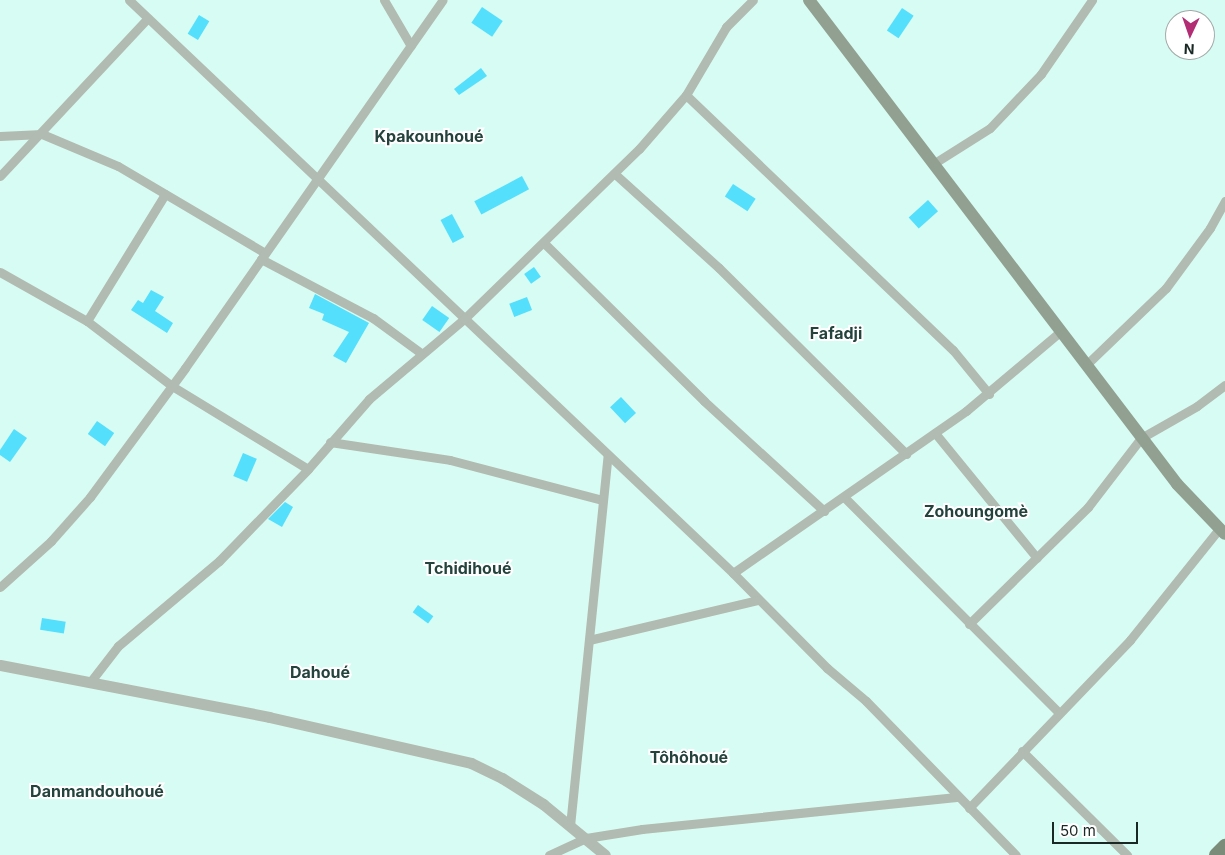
<!DOCTYPE html>
<meta charset="utf-8">
<style>
body{margin:0}
#map{position:relative;width:1225px;height:855px;overflow:hidden;background:#d7fcf3;font-family:Inter,sans-serif}
div>[style]{position:absolute}
.building>*{inset:0;background:#54dffc;transform-origin:0 0}
.minor>*{height:9px;margin:-4.5px;padding:0 4.5px;transform-origin:4.5px;border-radius:4.5px;background:#b1bbb1}
.tertiary>*{height:11px;margin:-5.5px;padding:0 5.5px;transform-origin:5.5px;border-radius:5.5px;background:#b1bbb1}
.secondary>*{height:12px;margin:-6px;padding:0 6px;transform-origin:6px;border-radius:6px;background:#92a091}
.primary>*{height:14px;margin:-7px;padding:0 7px;transform-origin:7px;border-radius:7px;background:#7b8c7a}
span{translate:-50% -50%;white-space:nowrap;text-align:center;line-height:1.15;-webkit-text-stroke:4px #fff;paint-order:stroke}
.quarter-label{font-size:16px;color:#24433c;font-weight:700}
.north{position:absolute;left:1165px;top:10px;width:50px;height:50px;box-sizing:border-box;background:#fff;border:1px solid #a3a9a8;border-radius:50%;rotate:183deg;font-size:14px;font-weight:700;line-height:20px;text-align:center;color:#1a2825}
.north::after{content:'';display:block;margin:auto;width:18px;height:22px;background:#b22d74;clip-path:polygon(50% 0,100% 100%,50% 72%,0 100%)}
.scale{position:absolute;left:1052px;top:822px;width:86px;height:22px;box-sizing:border-box;border:2px solid #1a2825;border-top:0;padding-left:6px;font-size:15px;line-height:18px;white-space:nowrap;color:#1a2825;-webkit-text-stroke:4px #fff;paint-order:stroke}
</style>
<div id="map">
<div class="building">
<div style="left:482px;top:7px;width:25px;height:19px;rotate:34deg"></div>
<div style="left:902px;top:8px;width:14px;height:27px;rotate:34deg"></div>
<div style="left:199px;top:15px;width:12px;height:22px;rotate:31deg"></div>
<div style="clip-path:polygon(481px 68px,487px 76px,459px 95px,454px 89px)"></div>
<div style="left:522px;top:176px;width:15px;height:54px;rotate:62deg"></div>
<div style="left:733px;top:184px;width:27px;height:15px;rotate:33deg"></div>
<div style="left:928px;top:200px;width:15px;height:26px;rotate:48deg"></div>
<div style="left:452px;top:214px;width:26px;height:13px;rotate:62deg"></div>
<div style="left:534px;top:267px;width:12px;height:12px;rotate:55deg"></div>
<div style="clip-path:polygon(151px 290px,164px 297px,155px 311px,173px 323px,167px 333px,131px 310px,138px 300px,143px 303px)"></div>
<div style="clip-path:polygon(315px 294px,369px 323px,346px 363px,333px 356px,349px 332px,322px 320px,324px 314px,309px 308px)"></div>
<div style="left:527px;top:297px;width:14px;height:19px;rotate:69deg"></div>
<div style="left:432px;top:306px;width:21px;height:17px;rotate:35deg"></div>
<div style="left:621px;top:397px;width:22px;height:15px;rotate:47deg"></div>
<div style="left:97px;top:421px;width:21px;height:16px;rotate:35deg"></div>
<div style="clip-path:polygon(14px 429px,27px 438px,10px 462px,0 455px,0 450px)"></div>
<div style="left:243px;top:453px;width:15px;height:25px;rotate:23deg"></div>
<div style="clip-path:polygon(285px 502px,293px 507px,282px 527px,268px 519px)"></div>
<div style="left:418px;top:605px;width:19px;height:9px;rotate:36deg"></div>
<div style="left:42px;top:618px;width:24px;height:12px;rotate:9deg"></div>
</div>
<div class="minor">
<div style="left:129px;top:0;width:833px;rotate:43.49deg"></div>
<div style="left:733px;top:573px;width:134px;rotate:45.3deg"></div>
<div style="left:827px;top:668px;width:51px;rotate:40.2deg"></div>
<div style="left:866px;top:701px;width:215px;rotate:45.8deg"></div>
<div style="left:384px;top:0;width:53px;rotate:59.6deg"></div>
<div style="left:686px;top:95px;width:369px;rotate:43.7deg"></div>
<div style="left:953px;top:350px;width:57px;rotate:50.7deg"></div>
<div style="left:0;top:136px;width:42px;rotate:-2.7deg"></div>
<div style="left:42px;top:134px;width:82px;rotate:22.8deg"></div>
<div style="left:118px;top:166px;width:171px;rotate:30.6deg"></div>
<div style="left:933px;top:164px;width:67px;rotate:-32.3deg"></div>
<div style="left:990px;top:128px;width:74px;rotate:-46.6deg"></div>
<div style="left:1041px;top:74px;width:90px;rotate:-55.4deg"></div>
<div style="left:615px;top:174px;width:140px;rotate:42.1deg"></div>
<div style="left:719px;top:268px;width:264px;rotate:44.8deg"></div>
<div style="left:0;top:176px;width:216px;rotate:-46.9deg"></div>
<div style="left:544px;top:243px;width:225px;rotate:44.6deg"></div>
<div style="left:704px;top:401px;width:163px;rotate:42.5deg"></div>
<div style="left:261px;top:259px;width:127px;rotate:27.8deg"></div>
<div style="left:373px;top:318px;width:59px;rotate:36.1deg"></div>
<div style="left:0;top:272px;width:100px;rotate:29.4deg"></div>
<div style="left:87px;top:321px;width:107px;rotate:37.4deg"></div>
<div style="left:172px;top:386px;width:159px;rotate:31.4deg"></div>
<div style="left:87px;top:321px;width:149px;rotate:-58.4deg"></div>
<div style="left:1086px;top:365px;width:111px;rotate:-43.9deg"></div>
<div style="left:1166px;top:288px;width:74px;rotate:-53.7deg"></div>
<div style="left:1210px;top:228px;width:31px;rotate:-61deg"></div>
<div style="left:935px;top:433px;width:161px;rotate:50.8deg"></div>
<div style="left:330px;top:442px;width:121px;rotate:8.5deg"></div>
<div style="left:450px;top:460px;width:158px;rotate:14.7deg"></div>
<div style="left:844px;top:497px;width:303px;rotate:45.1deg"></div>
<div style="left:733px;top:573px;width:284px;rotate:-34.8deg"></div>
<div style="left:966px;top:411px;width:124px;rotate:-40.1deg"></div>
<div style="left:0;top:587px;width:69px;rotate:-42deg"></div>
<div style="left:51px;top:541px;width:59px;rotate:-48.4deg"></div>
<div style="left:90px;top:497px;width:160px;rotate:-53.6deg"></div>
<div style="left:185px;top:368px;width:449px;rotate:-55deg"></div>
<div style="left:969px;top:624px;width:167px;rotate:-44.5deg"></div>
<div style="left:1088px;top:507px;width:87px;rotate:-52.5deg"></div>
<div style="left:1141px;top:438px;width:64px;rotate:-29.7deg"></div>
<div style="left:1197px;top:406px;width:35px;rotate:-37deg"></div>
<div style="left:589px;top:640px;width:174px;rotate:-13.3deg"></div>
<div style="left:91px;top:681px;width:44px;rotate:-52.4deg"></div>
<div style="left:118px;top:646px;width:132px;rotate:-40.1deg"></div>
<div style="left:219px;top:561px;width:128px;rotate:-45.9deg"></div>
<div style="left:308px;top:469px;width:93px;rotate:-48.9deg"></div>
<div style="left:369px;top:399px;width:124px;rotate:-40.1deg"></div>
<div style="left:464px;top:319px;width:244px;rotate:-44.2deg"></div>
<div style="left:639px;top:149px;width:72px;rotate:-49deg"></div>
<div style="left:686px;top:95px;width:79px;rotate:-59.5deg"></div>
<div style="left:726px;top:27px;width:38px;rotate:-45deg"></div>
<div style="left:1022px;top:751px;width:148px;rotate:44.7deg"></div>
<div style="left:969px;top:808px;width:233px;rotate:-46.2deg"></div>
<div style="left:1130px;top:640px;width:141px;rotate:-51.3deg"></div>
<div style="left:570px;top:826px;width:373px;rotate:-84.2deg"></div>
<div style="left:549px;top:855px;width:41px;rotate:-24.7deg"></div>
<div style="left:586px;top:838px;width:57px;rotate:-9.1deg"></div>
<div style="left:642px;top:829px;width:316px;rotate:-5.8deg"></div>
</div>
<div class="tertiary">
<div style="left:0;top:665px;width:274px;rotate:10.9deg"></div>
<div style="left:269px;top:717px;width:207px;rotate:12.8deg"></div>
<div style="left:471px;top:763px;width:34px;rotate:26deg"></div>
<div style="left:502px;top:778px;width:49px;rotate:32.4deg"></div>
<div style="left:543px;top:804px;width:80px;rotate:39.4deg"></div>
</div>
<div class="secondary">
<div style="left:809px;top:0;width:608px;rotate:52.75deg"></div>
<div style="left:1177px;top:484px;width:69px;rotate:46.2deg"></div>
</div>
<div class="primary">
<div style="left:1216px;top:855px;width:13px;rotate:-45deg"></div>
</div>
<div class="quarter-label">
<span style="left:429px;top:136px">Kpakounhoué</span>
<span style="left:836px;top:333px">Fafadji</span>
<span style="left:976px;top:511px">Zohoungomè</span>
<span style="left:468px;top:568px">Tchidihoué</span>
<span style="left:320px;top:672px">Dahoué</span>
<span style="left:689px;top:757px">Tôhôhoué</span>
<span style="left:97px;top:791px">Danmandouhoué</span>
</div>
<div class="north">N</div>
<div class="scale">50 m</div>
</div>
